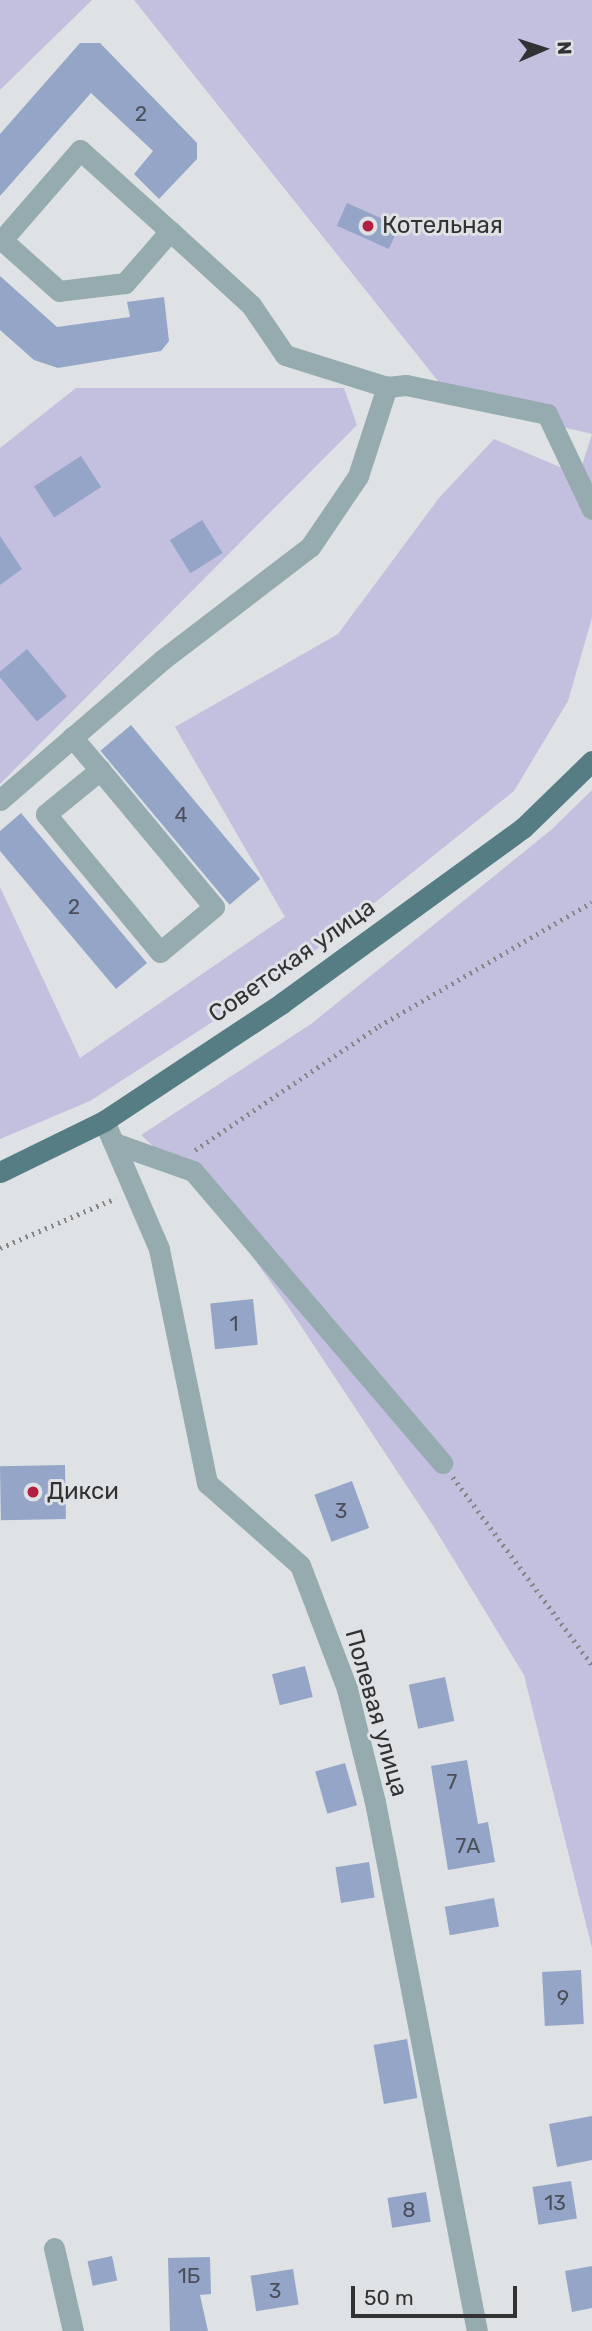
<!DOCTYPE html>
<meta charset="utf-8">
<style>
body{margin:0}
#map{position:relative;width:592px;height:2331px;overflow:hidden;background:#dee2e5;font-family:Rubik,sans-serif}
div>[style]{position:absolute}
.green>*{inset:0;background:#c3bfdf}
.building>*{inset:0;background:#95a5c7;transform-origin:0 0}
.path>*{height:4.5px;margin-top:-2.25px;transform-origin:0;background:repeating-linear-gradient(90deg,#848688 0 2px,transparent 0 7px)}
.minor>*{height:21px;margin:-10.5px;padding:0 10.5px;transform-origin:10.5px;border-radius:10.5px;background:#96abaf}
.major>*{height:21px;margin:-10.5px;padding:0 10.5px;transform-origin:10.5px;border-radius:10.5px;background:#567d84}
.dots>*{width:19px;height:19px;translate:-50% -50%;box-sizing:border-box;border:4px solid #dee2e5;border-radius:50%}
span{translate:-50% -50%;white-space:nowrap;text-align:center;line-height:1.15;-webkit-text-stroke:6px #dee2e5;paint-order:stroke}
.number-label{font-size:21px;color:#4a4f58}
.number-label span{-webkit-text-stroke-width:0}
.poi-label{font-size:24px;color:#313233}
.left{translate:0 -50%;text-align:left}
.street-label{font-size:24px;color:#313233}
.north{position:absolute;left:508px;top:14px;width:70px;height:70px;-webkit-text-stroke:5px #dee2e5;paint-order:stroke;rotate:87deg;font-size:19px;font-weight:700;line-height:28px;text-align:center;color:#313233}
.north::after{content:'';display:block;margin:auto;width:24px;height:32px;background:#313233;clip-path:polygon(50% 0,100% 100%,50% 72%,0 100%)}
.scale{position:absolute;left:351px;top:2286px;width:166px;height:32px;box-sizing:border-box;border:4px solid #313233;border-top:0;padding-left:9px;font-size:21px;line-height:24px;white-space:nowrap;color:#313233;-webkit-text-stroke:5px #dee2e5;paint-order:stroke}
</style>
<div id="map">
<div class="green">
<div style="clip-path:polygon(0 0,92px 0,0 90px)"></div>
<div style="clip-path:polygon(134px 0,592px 0,592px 618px,568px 701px,514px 791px,282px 977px,90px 1101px,0 1139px,0 887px,80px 1058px,285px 917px,175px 727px,338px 634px,439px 498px,494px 439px,579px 475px,592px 434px,454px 401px)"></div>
<div style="clip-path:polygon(76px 388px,344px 388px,357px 425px,0 784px,0 448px)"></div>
<div style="clip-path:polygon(592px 790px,592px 1948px,524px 1675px,432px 1524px,287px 1305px,216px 1206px,141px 1135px,311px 1024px,551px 830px)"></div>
</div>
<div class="building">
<div style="clip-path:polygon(80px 43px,100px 43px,197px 143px,197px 159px,159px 199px,134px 174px,153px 151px,91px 93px,0 196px,0 134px)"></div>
<div style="left:347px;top:203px;width:57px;height:25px;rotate:24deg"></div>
<div style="clip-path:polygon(0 276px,57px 327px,130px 317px,127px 302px,164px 297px,169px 341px,161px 351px,58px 368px,34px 360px,0 330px)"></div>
<div style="left:81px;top:456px;width:37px;height:56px;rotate:57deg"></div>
<div style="left:202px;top:520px;width:39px;height:38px;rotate:58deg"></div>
<div style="clip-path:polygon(0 536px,22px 569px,0 585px)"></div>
<div style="left:27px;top:649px;width:62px;height:39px;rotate:50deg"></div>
<div style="left:131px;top:725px;width:201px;height:40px;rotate:50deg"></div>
<div style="clip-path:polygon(21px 813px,147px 963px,116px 989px,0 851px,0 831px)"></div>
<div style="left:253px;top:1299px;width:46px;height:43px;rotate:84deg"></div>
<div style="left:65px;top:1465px;width:54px;height:65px;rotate:89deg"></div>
<div style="left:352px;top:1481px;width:50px;height:40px;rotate:70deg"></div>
<div style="left:305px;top:1666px;width:32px;height:34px;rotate:76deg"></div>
<div style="left:445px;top:1677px;width:45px;height:37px;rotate:78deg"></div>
<div style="clip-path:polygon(467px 1760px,478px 1824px,488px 1822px,495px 1862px,448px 1870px,431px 1766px)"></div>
<div style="left:345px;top:1763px;width:44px;height:31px;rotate:74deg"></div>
<div style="left:369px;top:1862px;width:36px;height:34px;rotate:81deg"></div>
<div style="left:494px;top:1898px;width:29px;height:50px;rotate:80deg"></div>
<div style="left:581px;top:1970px;width:54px;height:39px;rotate:87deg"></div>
<div style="left:407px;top:2039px;width:60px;height:34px;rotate:80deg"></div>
<div style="clip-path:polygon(592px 2116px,592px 2160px,557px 2167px,549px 2124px)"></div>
<div style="left:571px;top:2181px;width:38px;height:39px;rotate:81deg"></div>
<div style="left:426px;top:2192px;width:30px;height:39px;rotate:81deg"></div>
<div style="left:112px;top:2256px;width:25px;height:25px;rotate:78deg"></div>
<div style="clip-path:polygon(210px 2257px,211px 2294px,200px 2295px,208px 2331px,170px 2331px,168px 2258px)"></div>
<div style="clip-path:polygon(592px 2266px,592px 2308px,572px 2312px,565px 2271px)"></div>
<div style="left:293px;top:2269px;width:36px;height:43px;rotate:81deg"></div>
</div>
<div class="path">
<div style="left:195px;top:1150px;width:222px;rotate:-34deg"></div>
<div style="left:379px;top:1026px;width:246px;rotate:-30.2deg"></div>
<div style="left:0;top:1248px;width:126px;rotate:-23.3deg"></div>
<div style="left:453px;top:1477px;width:234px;rotate:53.5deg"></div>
</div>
<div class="minor">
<div style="left:170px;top:231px;width:69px;rotate:130.9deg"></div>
<div style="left:125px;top:283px;width:66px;rotate:173.1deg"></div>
<div style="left:59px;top:291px;width:76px;rotate:-138.2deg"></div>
<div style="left:2px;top:240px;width:119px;rotate:-49.1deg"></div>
<div style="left:80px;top:150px;width:121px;rotate:42deg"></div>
<div style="left:170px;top:231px;width:110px;rotate:42.4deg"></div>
<div style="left:251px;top:305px;width:60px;rotate:55.8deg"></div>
<div style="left:285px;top:355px;width:107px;rotate:17.4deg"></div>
<div style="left:72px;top:737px;width:43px;rotate:49.7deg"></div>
<div style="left:100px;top:770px;width:178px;rotate:50.2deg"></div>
<div style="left:214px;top:907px;width:70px;rotate:140.2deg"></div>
<div style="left:160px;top:952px;width:179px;rotate:-129.6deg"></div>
<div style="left:46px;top:814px;width:70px;rotate:-39.2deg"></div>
<div style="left:0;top:800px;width:214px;rotate:-40.8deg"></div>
<div style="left:162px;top:660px;width:186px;rotate:-37.4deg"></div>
<div style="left:310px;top:547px;width:86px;rotate:-55.9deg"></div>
<div style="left:358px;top:476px;width:94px;rotate:-72deg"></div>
<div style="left:387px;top:387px;width:19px;rotate:-6deg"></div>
<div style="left:406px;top:385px;width:144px;rotate:11.6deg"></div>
<div style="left:547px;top:414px;width:105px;rotate:64.7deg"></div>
<div style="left:104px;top:1121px;width:139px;rotate:66.7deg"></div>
<div style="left:159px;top:1249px;width:239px;rotate:78.4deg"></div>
<div style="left:207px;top:1483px;width:124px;rotate:41.4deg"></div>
<div style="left:300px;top:1565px;width:133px;rotate:69.2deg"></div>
<div style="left:347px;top:1689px;width:116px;rotate:76.1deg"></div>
<div style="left:375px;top:1802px;width:539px;rotate:79.09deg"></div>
<div style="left:114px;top:1143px;width:84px;rotate:19.5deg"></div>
<div style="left:193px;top:1171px;width:384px;rotate:49.5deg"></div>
<div style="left:54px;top:2248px;width:85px;rotate:77.1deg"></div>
</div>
<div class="major">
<div style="left:0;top:1172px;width:116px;rotate:-26.1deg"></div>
<div style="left:104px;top:1121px;width:214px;rotate:-33.5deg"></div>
<div style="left:282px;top:1003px;width:298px;rotate:-36deg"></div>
<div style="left:523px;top:828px;width:96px;rotate:-44.2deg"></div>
</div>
<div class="dots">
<div style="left:368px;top:226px;background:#b21f41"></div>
<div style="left:33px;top:1492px;background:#b21f41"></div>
</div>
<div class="number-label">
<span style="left:141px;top:114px">2</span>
<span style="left:181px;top:815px">4</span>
<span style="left:74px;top:907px">2</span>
<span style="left:234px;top:1324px">1</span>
<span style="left:341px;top:1511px">3</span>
<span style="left:452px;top:1782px">7</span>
<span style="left:468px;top:1846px">7А</span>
<span style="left:563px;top:1998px">9</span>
<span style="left:555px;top:2203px">13</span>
<span style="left:409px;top:2210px">8</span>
<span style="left:189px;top:2276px">1Б</span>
<span style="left:275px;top:2291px">3</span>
</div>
<div class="poi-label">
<span class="left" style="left:382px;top:226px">Котельная</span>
<span class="left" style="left:47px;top:1492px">Дикси</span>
</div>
<div class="street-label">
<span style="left:292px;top:961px;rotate:-35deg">Советская улица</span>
<span style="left:376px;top:1713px;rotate:74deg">Полевая улица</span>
</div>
<div class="north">N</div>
<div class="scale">50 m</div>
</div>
